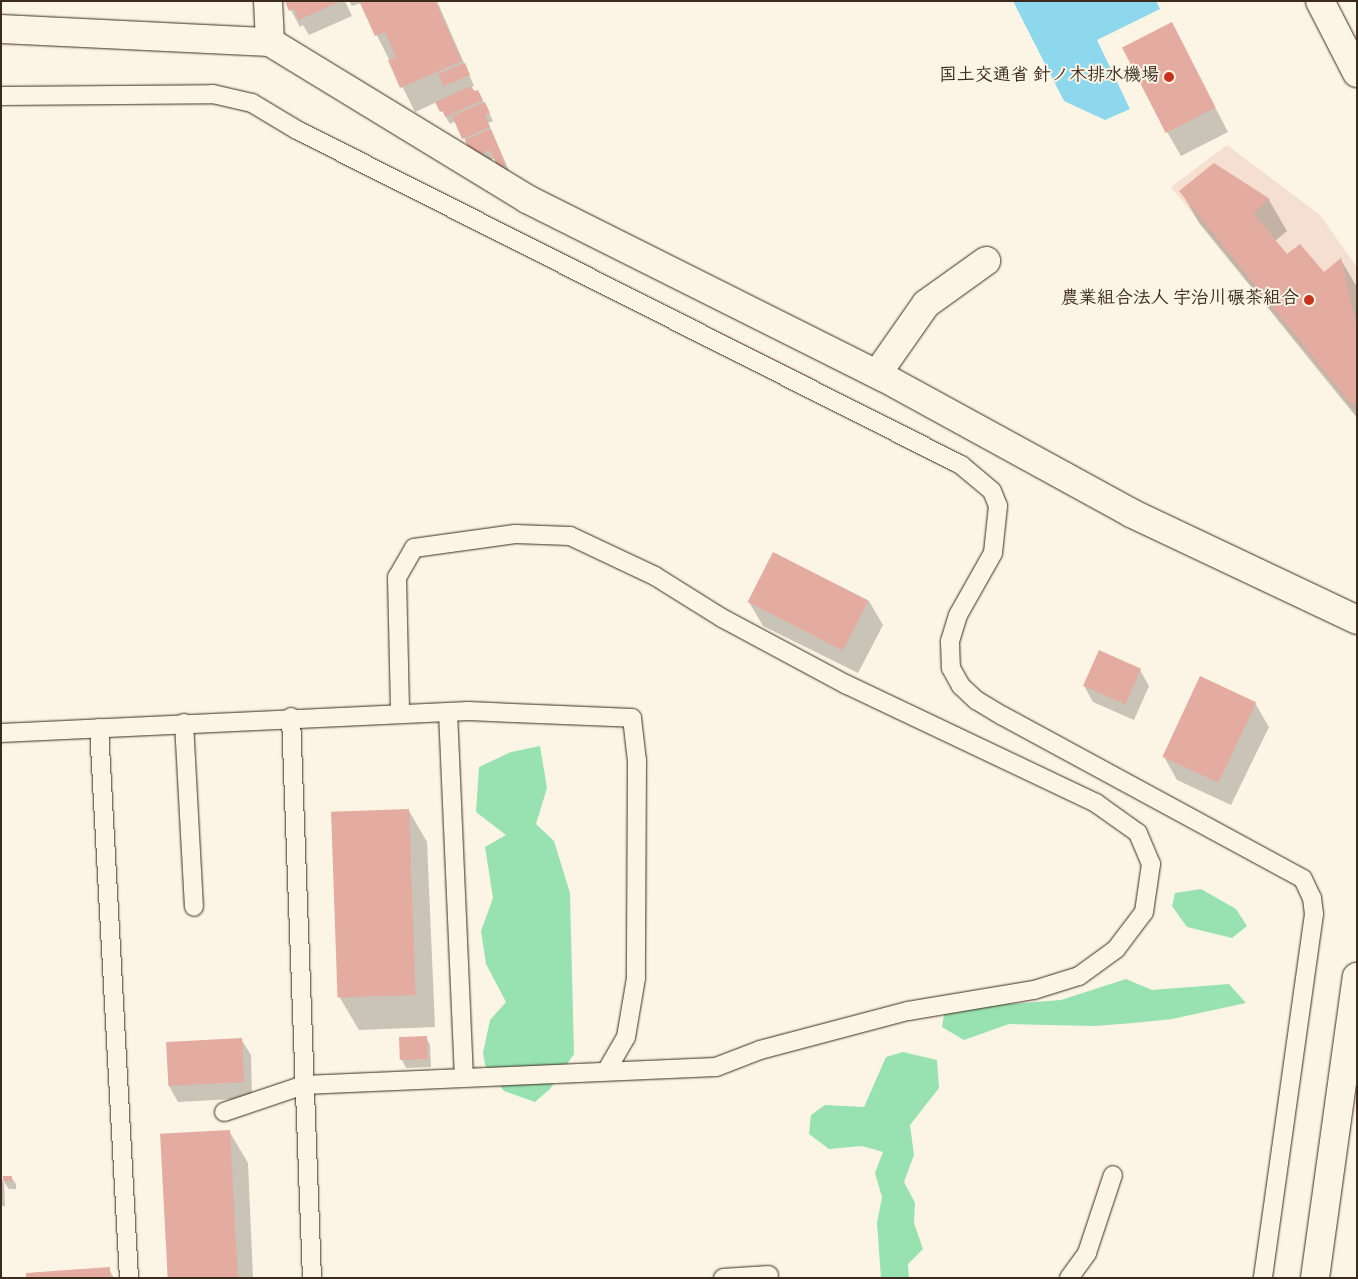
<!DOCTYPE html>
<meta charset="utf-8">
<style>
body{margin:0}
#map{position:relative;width:1358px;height:1279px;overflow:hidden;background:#fcf5e5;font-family:Dekko,"Klee One",sans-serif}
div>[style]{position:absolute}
.built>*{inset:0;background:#f5dfd0}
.green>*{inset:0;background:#98e1b0}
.water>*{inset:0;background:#8ed8ee}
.shadow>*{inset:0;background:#0003}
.building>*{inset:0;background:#e4aba0;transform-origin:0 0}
.roads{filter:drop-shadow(0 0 1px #3b2a1e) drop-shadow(0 0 1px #3b2a1e)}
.lane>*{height:18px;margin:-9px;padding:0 9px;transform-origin:9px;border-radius:9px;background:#fcf5e5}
.street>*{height:28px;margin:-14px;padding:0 14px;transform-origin:14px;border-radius:14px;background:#fcf5e5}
.secondary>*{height:28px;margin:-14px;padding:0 14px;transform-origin:14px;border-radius:14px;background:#fcf5e5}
.dots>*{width:14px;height:14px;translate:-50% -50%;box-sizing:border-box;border:2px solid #fcf5e5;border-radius:50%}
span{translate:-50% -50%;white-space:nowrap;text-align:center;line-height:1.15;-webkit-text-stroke:4px #fcf5e5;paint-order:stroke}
.poi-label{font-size:18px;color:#3b2a1e;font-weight:700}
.right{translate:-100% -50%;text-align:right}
.frame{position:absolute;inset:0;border:2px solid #3b2a1e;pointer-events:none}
</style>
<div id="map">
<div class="built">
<div style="clip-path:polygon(1227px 145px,1320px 215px,1357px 267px,1357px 415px,1171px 187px)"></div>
</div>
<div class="green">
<div style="clip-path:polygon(540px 746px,547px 788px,536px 824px,554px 841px,570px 893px,574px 1054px,550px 1089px,535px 1102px,504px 1091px,485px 1065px,483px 1053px,490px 1020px,506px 1002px,486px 964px,481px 931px,493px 898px,485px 847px,506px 835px,476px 812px,479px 767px,511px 752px)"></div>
<div style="clip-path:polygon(1201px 889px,1236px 909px,1247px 926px,1232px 938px,1187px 927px,1172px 906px,1175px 893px)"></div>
<div style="clip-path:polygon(1126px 979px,1152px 990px,1229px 984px,1246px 1003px,1172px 1019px,1133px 1023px,1095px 1026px,1009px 1024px,964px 1040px,942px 1027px,945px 1009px,1061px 1000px)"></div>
<div style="clip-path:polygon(903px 1052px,937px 1060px,939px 1088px,910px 1125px,914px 1155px,904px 1182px,915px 1203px,914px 1223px,923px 1249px,908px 1264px,909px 1278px,881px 1278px,877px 1223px,882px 1197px,875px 1173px,883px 1152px,862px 1146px,829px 1149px,809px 1134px,811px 1115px,825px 1105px,864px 1107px,886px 1057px)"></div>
</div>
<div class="water">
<div style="clip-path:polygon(1013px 1px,1156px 1px,1160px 9px,1097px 40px,1130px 109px,1105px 120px,1064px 101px)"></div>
</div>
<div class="shadow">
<div style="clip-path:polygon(286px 1px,345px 1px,352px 16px,309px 35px,303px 25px,300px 27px)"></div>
<div style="clip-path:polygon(349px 1px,437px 1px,474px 86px,471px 87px,482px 99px,493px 121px,488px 123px,510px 173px,504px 176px,495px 158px,483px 163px,468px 146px,456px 121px,450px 124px,437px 102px,415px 112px,361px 3px,352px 6px)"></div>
<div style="clip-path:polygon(1171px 23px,1228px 132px,1181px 156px,1167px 132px)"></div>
<div style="clip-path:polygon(1181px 191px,1269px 200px,1287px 231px,1275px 241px,1287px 256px,1323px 274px,1341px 260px,1357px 287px,1357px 418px,1199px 223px)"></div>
<div style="clip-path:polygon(774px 554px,869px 601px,883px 625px,858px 673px,763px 626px,749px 602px)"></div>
<div style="clip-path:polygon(1140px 670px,1149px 686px,1134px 720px,1093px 702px,1084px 686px)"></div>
<div style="clip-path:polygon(1255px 703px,1269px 727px,1231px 805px,1177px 780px,1163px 755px)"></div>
<div style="clip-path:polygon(409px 811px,427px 842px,435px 1027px,359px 1030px,340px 998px)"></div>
<div style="clip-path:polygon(426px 1037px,430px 1045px,431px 1067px,406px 1068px,402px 1060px)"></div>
<div style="clip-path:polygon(241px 1039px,251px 1055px,252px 1098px,178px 1102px,169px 1086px)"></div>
<div style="clip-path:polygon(229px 1131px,248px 1163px,253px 1278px,169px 1278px)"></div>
<div style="clip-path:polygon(11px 1177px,16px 1184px,16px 1189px,9px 1189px,4px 1182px)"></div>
<div style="clip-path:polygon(1px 1178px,4px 1183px,5px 1206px,1px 1206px)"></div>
<div style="clip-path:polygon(109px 1269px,114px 1278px,28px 1278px)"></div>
</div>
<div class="building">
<div style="clip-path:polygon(285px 1px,341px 1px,299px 20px,294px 9px,289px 11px)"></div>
<div style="clip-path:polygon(359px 1px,435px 1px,462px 61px,400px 88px,388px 60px,396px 57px,385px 32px,375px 36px)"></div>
<div style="left:1172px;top:22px;width:96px;height:56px;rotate:63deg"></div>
<div style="left:465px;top:63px;width:13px;height:29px;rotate:67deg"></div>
<div style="clip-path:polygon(471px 86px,474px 91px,478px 90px,483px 100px,445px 117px,443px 111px,440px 112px,435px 102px)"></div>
<div style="clip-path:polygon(485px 102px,490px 113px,485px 115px,490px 127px,462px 139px,452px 116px)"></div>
<div style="clip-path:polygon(491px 129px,506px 165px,499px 169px,490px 150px,477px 156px,474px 149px,470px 151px,465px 140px)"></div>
<div style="clip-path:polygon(1214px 163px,1270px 199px,1253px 213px,1287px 254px,1300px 244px,1324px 272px,1341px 258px,1357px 328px,1357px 400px,1351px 404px,1179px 191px)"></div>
<div style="left:773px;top:552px;width:107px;height:56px;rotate:27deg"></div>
<div style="left:1099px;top:650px;width:46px;height:39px;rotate:24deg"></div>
<div style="left:1200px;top:676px;width:62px;height:89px;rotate:25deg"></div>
<div style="left:409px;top:809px;width:186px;height:78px;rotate:88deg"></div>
<div style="left:427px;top:1036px;width:23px;height:28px;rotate:88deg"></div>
<div style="left:242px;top:1038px;width:44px;height:76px;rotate:87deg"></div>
<div style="left:230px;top:1130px;width:148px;height:70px;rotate:87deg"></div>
<div style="left:12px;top:1176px;width:5px;height:9px;rotate:90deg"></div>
<div style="clip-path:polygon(110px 1267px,110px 1278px,26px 1278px,26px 1273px)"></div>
</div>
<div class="roads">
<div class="lane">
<div style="left:1px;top:96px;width:212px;rotate:-0.5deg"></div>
<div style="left:213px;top:94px;width:40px;rotate:13deg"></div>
<div style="left:252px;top:103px;width:52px;rotate:31deg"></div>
<div style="left:297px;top:130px;width:744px;rotate:26.77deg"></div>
<div style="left:961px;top:465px;width:40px;rotate:40deg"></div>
<div style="left:992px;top:491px;width:16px;rotate:68deg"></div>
<div style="left:998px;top:506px;width:47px;rotate:96.1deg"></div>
<div style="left:993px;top:553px;width:71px;rotate:119.4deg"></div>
<div style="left:958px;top:615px;width:28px;rotate:107deg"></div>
<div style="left:950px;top:642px;width:26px;rotate:88deg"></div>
<div style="left:951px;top:668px;width:21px;rotate:61deg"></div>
<div style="left:961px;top:686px;width:21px;rotate:43deg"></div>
<div style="left:976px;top:700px;width:31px;rotate:31deg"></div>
<div style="left:1003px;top:716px;width:341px;rotate:28.5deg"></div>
<div style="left:1303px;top:879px;width:21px;rotate:65deg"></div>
<div style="left:1312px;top:898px;width:16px;rotate:83deg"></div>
<div style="left:1314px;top:914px;width:368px;rotate:98deg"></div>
<div style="left:448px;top:712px;width:365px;rotate:87.5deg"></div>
<div style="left:291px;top:717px;width:561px;rotate:87.86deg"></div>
<div style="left:184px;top:723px;width:184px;rotate:86.9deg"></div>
<div style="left:99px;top:728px;width:551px;rotate:86.88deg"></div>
<div style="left:1px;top:733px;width:468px;rotate:-2.7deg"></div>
<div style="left:468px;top:711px;width:164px;rotate:2.4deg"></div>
<div style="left:632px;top:718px;width:43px;rotate:83.4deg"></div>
<div style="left:637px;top:761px;width:217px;rotate:90.3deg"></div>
<div style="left:636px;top:978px;width:60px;rotate:99.6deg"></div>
<div style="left:626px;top:1037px;width:39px;rotate:120deg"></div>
<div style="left:224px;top:1112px;width:84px;rotate:-18.6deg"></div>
<div style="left:304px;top:1085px;width:412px;rotate:-2.5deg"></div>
<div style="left:716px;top:1067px;width:47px;rotate:-21.1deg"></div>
<div style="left:760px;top:1050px;width:153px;rotate:-14.8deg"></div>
<div style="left:908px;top:1011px;width:128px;rotate:-9.5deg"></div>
<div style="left:1034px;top:990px;width:47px;rotate:-17.3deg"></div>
<div style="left:1079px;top:976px;width:46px;rotate:-36.1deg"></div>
<div style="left:1116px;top:949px;width:46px;rotate:-52.9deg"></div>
<div style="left:1144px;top:912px;width:49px;rotate:-81.7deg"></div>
<div style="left:1151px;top:864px;width:34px;rotate:-113deg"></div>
<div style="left:1138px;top:833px;width:52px;rotate:-144.5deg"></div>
<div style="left:1096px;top:803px;width:276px;rotate:-154.6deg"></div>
<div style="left:847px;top:685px;width:142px;rotate:-151.8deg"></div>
<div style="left:722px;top:618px;width:79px;rotate:-147.9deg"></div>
<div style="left:655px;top:576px;width:94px;rotate:-154.8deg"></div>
<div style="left:570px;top:536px;width:55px;rotate:-177.9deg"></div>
<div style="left:515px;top:534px;width:102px;rotate:172.1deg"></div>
<div style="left:414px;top:548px;width:34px;rotate:120deg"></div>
<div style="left:397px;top:577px;width:137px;rotate:88.7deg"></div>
<div style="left:723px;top:1278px;width:46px;rotate:-3.7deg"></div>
<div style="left:1069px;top:1278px;width:31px;rotate:-54deg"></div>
<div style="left:1087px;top:1253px;width:82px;rotate:-71.6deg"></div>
</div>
<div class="street">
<div style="left:268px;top:1px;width:41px;rotate:87.2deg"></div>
<div style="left:1320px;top:1px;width:81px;rotate:62.8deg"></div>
<div style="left:1px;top:29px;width:269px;rotate:2.8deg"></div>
<div style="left:270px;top:42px;width:301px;rotate:31.4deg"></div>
<div style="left:527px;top:199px;width:398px;rotate:26.6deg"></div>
<div style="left:883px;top:377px;width:283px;rotate:28.7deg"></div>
<div style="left:1131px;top:513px;width:250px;rotate:25.3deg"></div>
<div style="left:877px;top:374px;width:85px;rotate:-55deg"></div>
<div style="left:926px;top:304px;width:74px;rotate:-35.6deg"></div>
</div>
<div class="secondary">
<div style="left:1315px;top:1278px;width:304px;rotate:-82.1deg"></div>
</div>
</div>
<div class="dots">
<div style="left:1169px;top:77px;background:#c8321e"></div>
<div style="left:1309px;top:300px;background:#c8321e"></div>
</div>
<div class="poi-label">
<span class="right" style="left:1159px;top:77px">国土交通省 針ノ木排水機場</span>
<span class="right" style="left:1299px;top:300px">農業組合法人 宇治川碾茶組合</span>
</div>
<div class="frame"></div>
</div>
